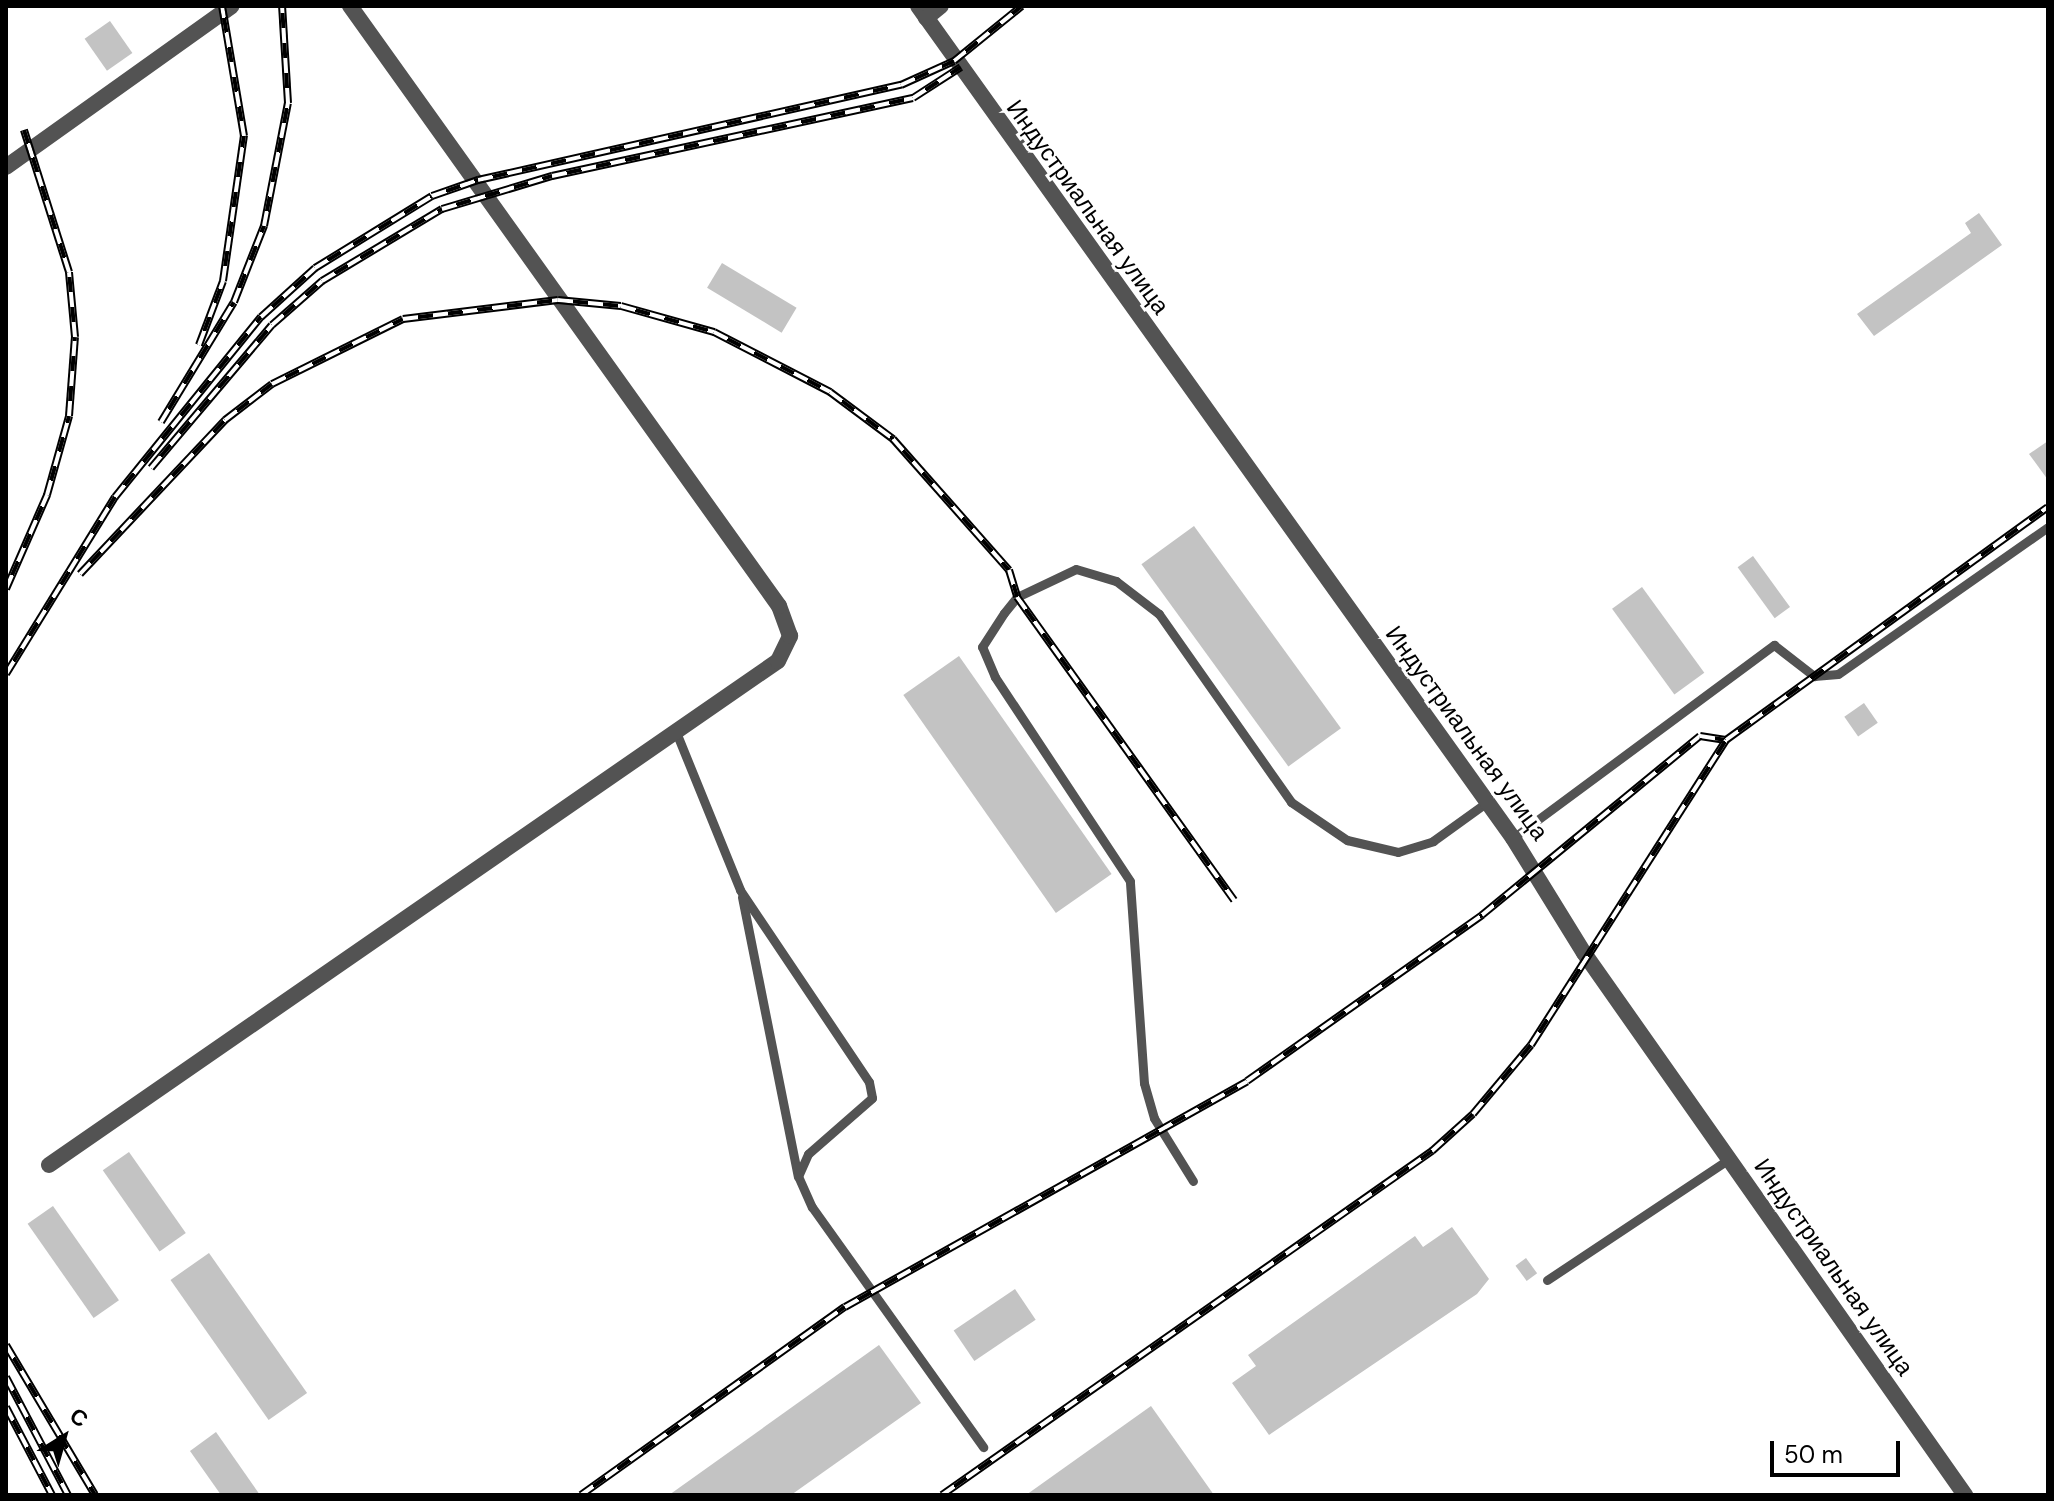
<!DOCTYPE html>
<meta charset="utf-8">
<style>
body{margin:0}
#map{position:relative;width:2054px;height:1501px;overflow:hidden;background:#fff;font-family:"DM Sans",sans-serif}
div>[style]{position:absolute}
.building>*{inset:0;background:#c3c3c3;transform-origin:0 0}
.service>*{height:9px;margin:-4.5px;padding:0 4.5px;transform-origin:4.5px;border-radius:4.5px;background:#535353}
.minor>*{height:16px;margin:-8px;padding:0 8px;transform-origin:8px;border-radius:8px;background:#535353}
.rail>*{height:8px;margin-top:-4px;transform-origin:0;background:repeating-linear-gradient(90deg,#fff 0 15px,#000 0 30px);box-sizing:border-box;border-block:2px solid #000}
span{translate:-50% -50%;white-space:nowrap;text-align:center;line-height:1.15;-webkit-text-stroke:6px #fff;paint-order:stroke}
.street-label{font-size:24px;color:#000}
.frame{position:absolute;inset:0;border:8px solid #000;pointer-events:none}
.north{position:absolute;left:24px;top:1397px;width:80px;height:80px;-webkit-text-stroke:6px #fff;paint-order:stroke;rotate:37deg;font-size:22px;font-weight:700;line-height:32px;text-align:center;color:#000}
.north::after{content:'';display:block;margin:auto;width:28px;height:36px;background:#000;clip-path:polygon(50% 0,100% 100%,50% 72%,0 100%)}
.scale{position:absolute;left:1770px;top:1441px;width:130px;height:36px;box-sizing:border-box;border:4px solid #000;border-top:0;padding-left:10px;font-size:24px;line-height:28px;white-space:nowrap;color:#000;-webkit-text-stroke:6px #fff;paint-order:stroke}
</style>
<div id="map">
<div class="building">
<div style="left:110px;top:21px;width:39px;height:31px;rotate:55deg"></div>
<div style="clip-path:polygon(1979px 213px,2002px 245px,1874px 336px,1857px 314px,1971px 233px,1965px 223px)"></div>
<div style="left:722px;top:263px;width:87px;height:29px;rotate:31deg"></div>
<div style="clip-path:polygon(2048px 441px,2048px 480px,2029px 454px)"></div>
<div style="left:1194px;top:526px;width:250px;height:65px;rotate:54deg"></div>
<div style="left:1753px;top:556px;width:63px;height:19px;rotate:54deg"></div>
<div style="left:1642px;top:587px;width:106px;height:37px;rotate:54deg"></div>
<div style="left:959px;top:656px;width:266px;height:68px;rotate:55deg"></div>
<div style="left:1864px;top:703px;width:24px;height:24px;rotate:55deg"></div>
<div style="left:129px;top:1152px;width:99px;height:32px;rotate:55deg"></div>
<div style="left:53px;top:1206px;width:115px;height:31px;rotate:55deg"></div>
<div style="clip-path:polygon(1452px 1227px,1489px 1279px,1477px 1294px,1269px 1435px,1232px 1383px,1256px 1366px,1248px 1355px,1415px 1236px,1423px 1247px)"></div>
<div style="left:209px;top:1253px;width:171px;height:47px;rotate:55deg"></div>
<div style="left:1526px;top:1258px;width:19px;height:13px;rotate:54deg"></div>
<div style="left:1015px;top:1289px;width:37px;height:74px;rotate:56deg"></div>
<div style="clip-path:polygon(879px 1345px,921px 1403px,791px 1495px,669px 1495px)"></div>
<div style="clip-path:polygon(1151px 1406px,1214px 1495px,1026px 1495px)"></div>
<div style="clip-path:polygon(216px 1432px,260px 1495px,221px 1495px,190px 1451px)"></div>
</div>
<div class="service">
<div style="left:676px;top:732px;width:170px;rotate:67.9deg"></div>
<div style="left:740px;top:890px;width:231px;rotate:56.1deg"></div>
<div style="left:869px;top:1082px;width:16px;rotate:79deg"></div>
<div style="left:872px;top:1098px;width:85px;rotate:138.8deg"></div>
<div style="left:808px;top:1154px;width:24px;rotate:114deg"></div>
<div style="left:798px;top:1176px;width:34px;rotate:66deg"></div>
<div style="left:812px;top:1207px;width:295px;rotate:54.5deg"></div>
<div style="left:1513px;top:838px;width:325px;rotate:-36.5deg"></div>
<div style="left:1774px;top:645px;width:51px;rotate:37.8deg"></div>
<div style="left:1814px;top:676px;width:24px;rotate:-5deg"></div>
<div style="left:1838px;top:674px;width:256px;rotate:-35deg"></div>
<div style="left:742px;top:897px;width:285px;rotate:78.7deg"></div>
<div style="left:1193px;top:1181px;width:74px;rotate:-121.8deg"></div>
<div style="left:1154px;top:1118px;width:36px;rotate:-106deg"></div>
<div style="left:1144px;top:1083px;width:202px;rotate:-94deg"></div>
<div style="left:1130px;top:881px;width:245px;rotate:-123.5deg"></div>
<div style="left:995px;top:677px;width:33px;rotate:-113deg"></div>
<div style="left:982px;top:647px;width:40px;rotate:-57.1deg"></div>
<div style="left:1004px;top:613px;width:21px;rotate:-51deg"></div>
<div style="left:1017px;top:597px;width:65px;rotate:-25.4deg"></div>
<div style="left:1076px;top:569px;width:42px;rotate:16.7deg"></div>
<div style="left:1116px;top:581px;width:54px;rotate:37.5deg"></div>
<div style="left:1159px;top:614px;width:230px;rotate:54.9deg"></div>
<div style="left:1291px;top:802px;width:68px;rotate:34.2deg"></div>
<div style="left:1347px;top:840px;width:52px;rotate:13.2deg"></div>
<div style="left:1398px;top:852px;width:37px;rotate:-17deg"></div>
<div style="left:1433px;top:841px;width:67px;rotate:-35.8deg"></div>
<div style="left:1547px;top:1280px;width:219px;rotate:-33.6deg"></div>
</div>
<div class="minor">
<div style="left:918px;top:6px;width:1023px;rotate:54.43deg"></div>
<div style="left:1513px;top:838px;width:135px;rotate:58.3deg"></div>
<div style="left:1584px;top:953px;width:663px;rotate:54.89deg"></div>
<div style="left:926px;top:18px;width:19px;rotate:-39deg"></div>
<div style="left:6px;top:167px;width:277px;rotate:-35.5deg"></div>
<div style="left:49px;top:1165px;width:886px;rotate:-34.66deg"></div>
<div style="left:778px;top:661px;width:28px;rotate:-64deg"></div>
<div style="left:790px;top:636px;width:32px;rotate:-110deg"></div>
<div style="left:779px;top:606px;width:738px;rotate:-125.56deg"></div>
</div>
<div class="rail">
<div style="left:199px;top:345px;width:68px;rotate:-69.4deg"></div>
<div style="left:223px;top:281px;width:147px;rotate:-81.8deg"></div>
<div style="left:244px;top:136px;width:132px;rotate:-99.6deg"></div>
<div style="left:161px;top:422px;width:140px;rotate:-58.7deg"></div>
<div style="left:234px;top:302px;width:82px;rotate:-68.5deg"></div>
<div style="left:264px;top:226px;width:125px;rotate:-79deg"></div>
<div style="left:288px;top:103px;width:97px;rotate:-93.5deg"></div>
<div style="left:151px;top:468px;width:187px;rotate:-49.8deg"></div>
<div style="left:272px;top:325px;width:67px;rotate:-41.3deg"></div>
<div style="left:322px;top:281px;width:140px;rotate:-31deg"></div>
<div style="left:442px;top:209px;width:115px;rotate:-16.7deg"></div>
<div style="left:552px;top:176px;width:369px;rotate:-12.2deg"></div>
<div style="left:913px;top:98px;width:57px;rotate:-32.9deg"></div>
<div style="left:80px;top:574px;width:212px;rotate:-46.7deg"></div>
<div style="left:225px;top:420px;width:59px;rotate:-37.5deg"></div>
<div style="left:272px;top:384px;width:146px;rotate:-26.4deg"></div>
<div style="left:403px;top:319px;width:156px;rotate:-7deg"></div>
<div style="left:558px;top:300px;width:63px;rotate:5.4deg"></div>
<div style="left:621px;top:306px;width:97px;rotate:15.6deg"></div>
<div style="left:714px;top:332px;width:131px;rotate:27.3deg"></div>
<div style="left:830px;top:392px;width:79px;rotate:36.7deg"></div>
<div style="left:893px;top:439px;width:175px;rotate:48.5deg"></div>
<div style="left:1009px;top:570px;width:28px;rotate:73deg"></div>
<div style="left:1017px;top:597px;width:373px;rotate:54.4deg"></div>
<div style="left:6px;top:589px;width:103px;rotate:-66.4deg"></div>
<div style="left:47px;top:495px;width:82px;rotate:-74.4deg"></div>
<div style="left:69px;top:416px;width:79px;rotate:-85.7deg"></div>
<div style="left:75px;top:337px;width:65px;rotate:-95.3deg"></div>
<div style="left:69px;top:272px;width:149px;rotate:-107.6deg"></div>
<div style="left:6px;top:674px;width:208px;rotate:-58.4deg"></div>
<div style="left:115px;top:497px;width:232px;rotate:-51deg"></div>
<div style="left:261px;top:317px;width:73px;rotate:-42.2deg"></div>
<div style="left:315px;top:268px;width:137px;rotate:-31.6deg"></div>
<div style="left:432px;top:196px;width:49px;rotate:-19.2deg"></div>
<div style="left:478px;top:180px;width:434px;rotate:-12.7deg"></div>
<div style="left:901px;top:85px;width:58px;rotate:-24.4deg"></div>
<div style="left:954px;top:61px;width:87px;rotate:-39deg"></div>
<div style="left:6px;top:1345px;width:174px;rotate:59.3deg"></div>
<div style="left:6px;top:1377px;width:133px;rotate:62.3deg"></div>
<div style="left:6px;top:1407px;width:99px;rotate:62.4deg"></div>
<div style="left:581px;top:1495px;width:324px;rotate:-35.5deg"></div>
<div style="left:845px;top:1307px;width:461px;rotate:-29.3deg"></div>
<div style="left:1247px;top:1081px;width:288px;rotate:-35.2deg"></div>
<div style="left:1482px;top:915px;width:282px;rotate:-39.4deg"></div>
<div style="left:1700px;top:736px;width:26px;rotate:9deg"></div>
<div style="left:1726px;top:740px;width:397px;rotate:-35.9deg"></div>
<div style="left:942px;top:1495px;width:599px;rotate:-35.07deg"></div>
<div style="left:1432px;top:1151px;width:55px;rotate:-42.1deg"></div>
<div style="left:1473px;top:1114px;width:90px;rotate:-50deg"></div>
<div style="left:1531px;top:1045px;width:362px;rotate:-57.4deg"></div>
</div>
<div class="street-label">
<span style="left:1088px;top:207px;rotate:54deg">Индустриальная улица</span>
<span style="left:1467px;top:733px;rotate:54deg">Индустриальная улица</span>
<span style="left:1834px;top:1267px;rotate:55deg">Индустриальная улица</span>
</div>
<div class="frame"></div>
<div class="north">С</div>
<div class="scale">50 m</div>
</div>
